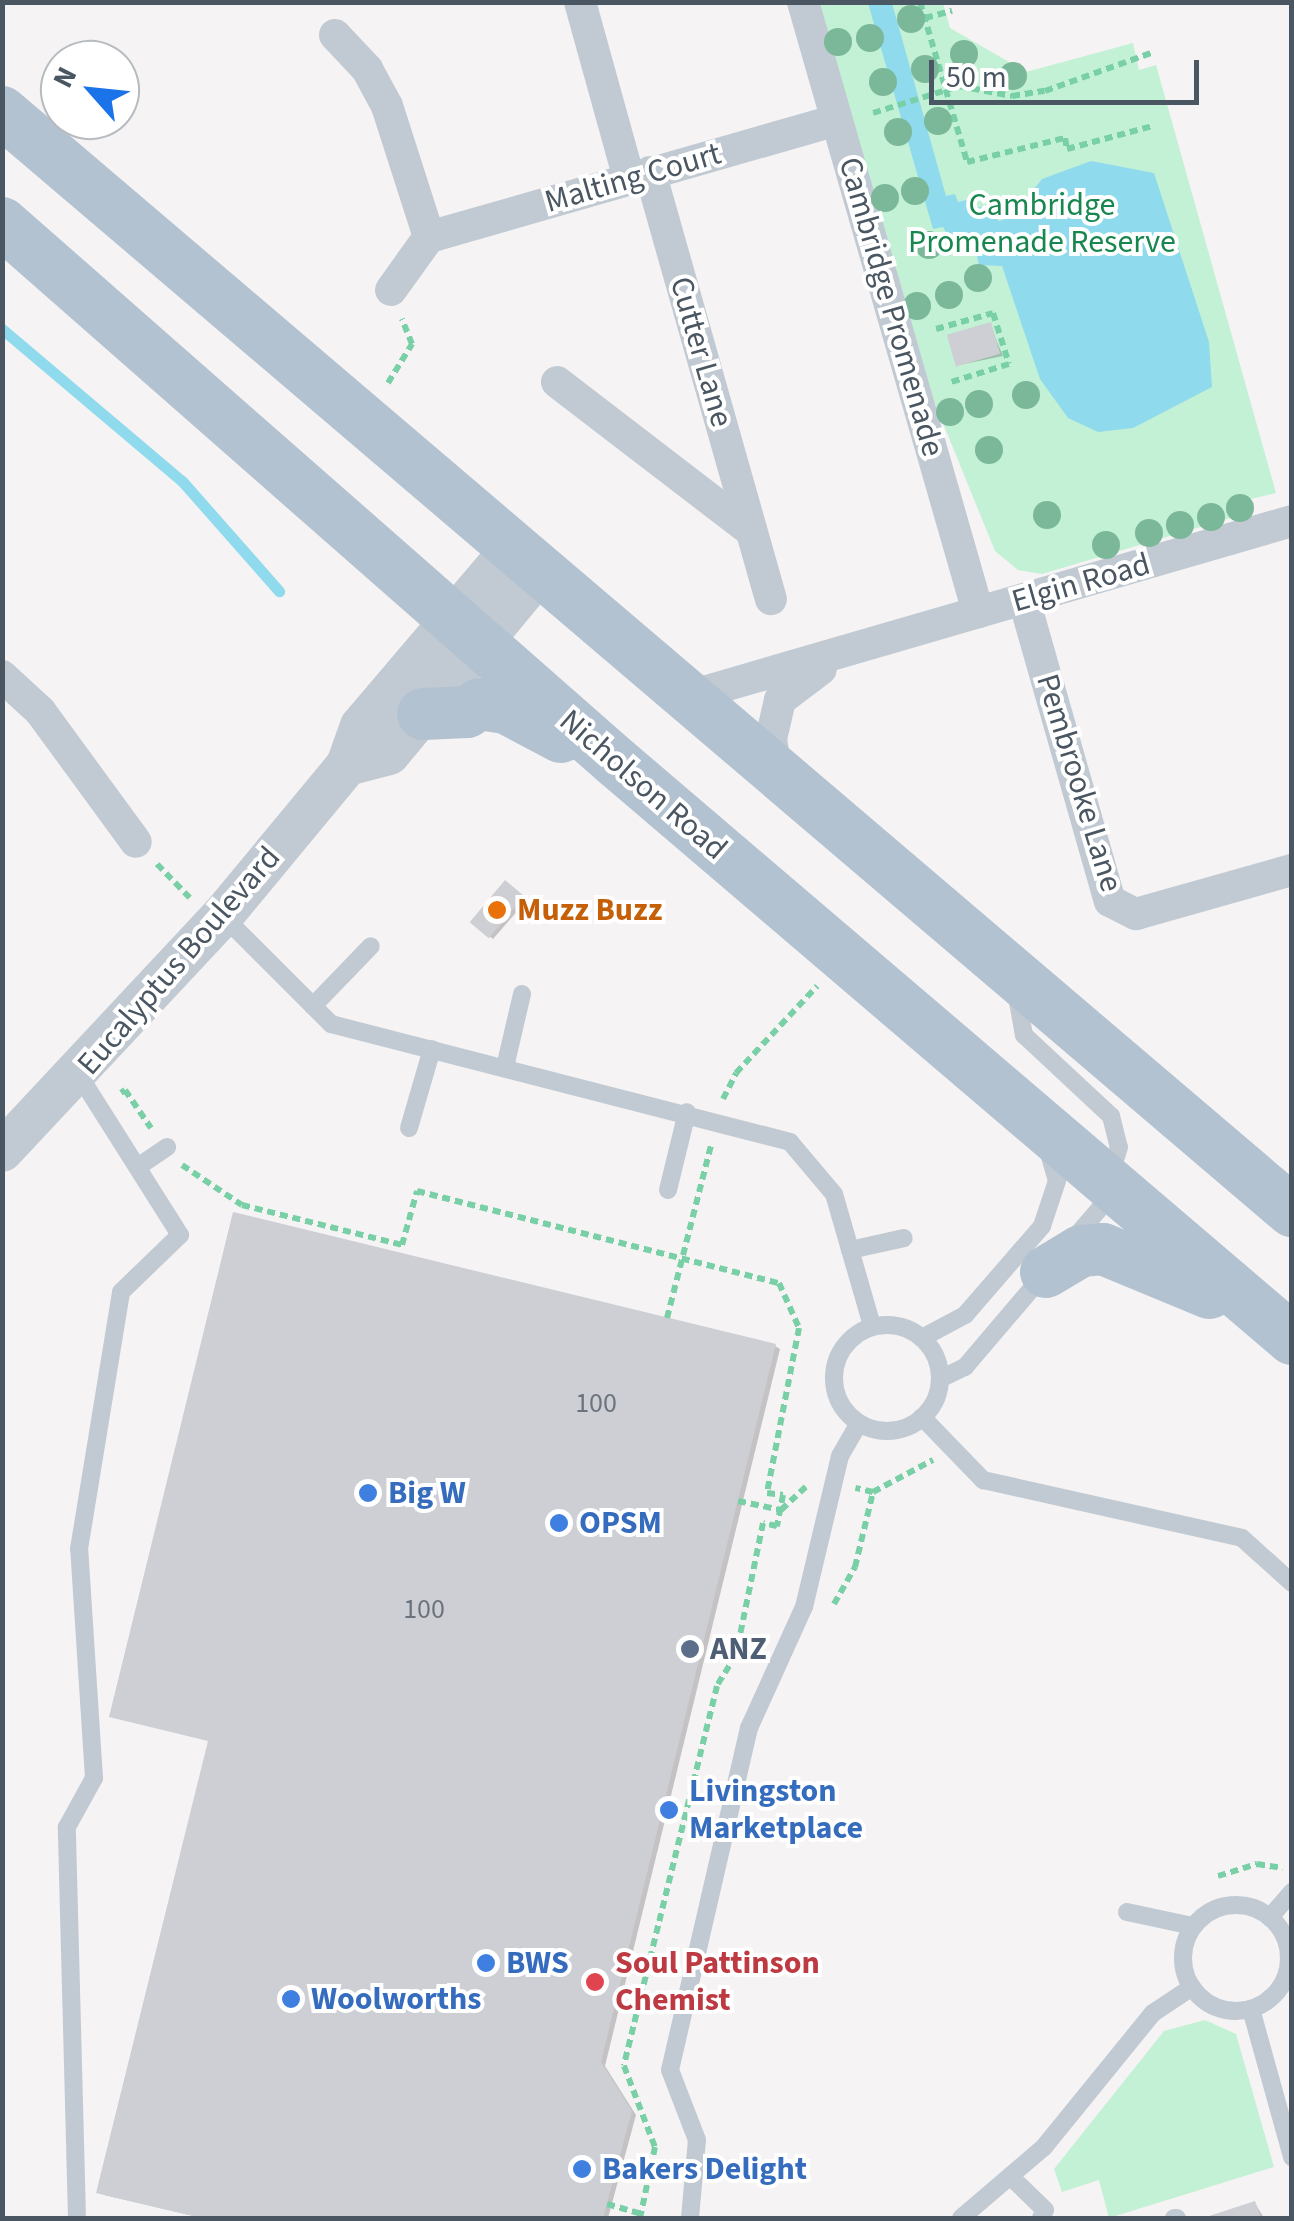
<!DOCTYPE html>
<style>
body{margin:0}
#map{position:relative;width:1294px;height:2221px;overflow:hidden;background:#f5f3f3;font-family:"Source Sans 3",sans-serif}
div>[style]{position:absolute}
.green>*{inset:0;background:#c3f1d5}
.water>*{inset:0;background:#90daee}
.shadow>*{inset:0;background:#0003}
.stream>*{height:11px;margin:-5.5px;padding:0 5.5px;transform-origin:5.5px;border-radius:5.5px;background:#90daee}
.building>*{inset:0;background:#cdcfd5;transform-origin:0 0}
.path>*{height:6px;margin-top:-3px;transform-origin:0;background:repeating-linear-gradient(90deg,#7ad0a6 0 8px,transparent 0 13px)}
.service>*{height:18px;margin:-9px;padding:0 9px;transform-origin:9px;border-radius:9px;background:#c1cad2}
.service>.ring{margin:-9px;padding:0;box-sizing:content-box;background:none;border:18px solid #c1cad2;border-radius:50%}
.minor>*{height:32px;margin:-16px;padding:0 16px;transform-origin:16px;border-radius:16px;background:#c1cad2}
.tertiary>*{height:42px;margin:-21px;padding:0 21px;transform-origin:21px;border-radius:21px;background:#c1cad2}
.primary>*{height:52px;margin:-26px;padding:0 26px;transform-origin:26px;border-radius:26px;background:#b3c2d1}
.trees>*{width:28px;height:28px;margin:-14px;border-radius:50%;background:#7bb799}
.dots>*{width:28px;height:28px;translate:-50% -50%;box-sizing:border-box;border:5px solid #fff;border-radius:50%}
span{translate:-50% -50%;white-space:nowrap;text-align:center;line-height:1.15;-webkit-text-stroke:8px #fff;paint-order:stroke}
.number-label{font-size:28px;color:#6b747e}
.number-label span{-webkit-text-stroke-width:0}
.street-label{font-size:32px;color:#4a5661}
.park-label{font-size:32px;color:#17864f}
.food-label{font-size:32px;color:#c56008;font-weight:700}
.left{translate:0 -50%;text-align:left}
.shop-label{font-size:32px;color:#366cbe;font-weight:700}
.service-label{font-size:32px;color:#4e5e75;font-weight:700}
.health-label{font-size:32px;color:#be3a42;font-weight:700}
.frame{position:absolute;inset:0;border:5px solid #4a5661;pointer-events:none}
.north{position:absolute;left:40px;top:40px;width:100px;height:100px;box-sizing:border-box;background:#fff;border:2px solid #b7bbc0;border-radius:50%;rotate:297deg;font-size:28px;font-weight:700;line-height:40px;text-align:center;color:#4a5661}
.north::after{content:'';display:block;margin:auto;width:35px;height:45px;background:#1a73e8;clip-path:polygon(50% 0,100% 100%,50% 72%,0 100%)}
.scale{position:absolute;left:929px;top:60px;width:270px;height:45px;box-sizing:border-box;border:5px solid #4a5661;border-top:0;padding-left:12px;font-size:30px;line-height:35px;white-space:nowrap;color:#4a5661;-webkit-text-stroke:8px #fff;paint-order:stroke}
</style>
<div id="map">
<div class="green">
<div style="clip-path:polygon(819px 3px,943px 3px,950px 28px,1026px 72px,1133px 43px,1139px 70px,1156px 65px,1276px 493px,1251px 499px,1244px 514px,1042px 574px,1018px 570px,995px 551px,934px 401px)"></div>
<div style="clip-path:polygon(1205px 2020px,1236px 2034px,1274px 2167px,1109px 2218px,1099px 2180px,1062px 2192px,1054px 2169px,1164px 2031px)"></div>
</div>
<div class="water">
<div style="clip-path:polygon(868px 3px,892px 3px,946px 196px,955px 194px,958px 202px,971px 199px,974px 209px,984px 206px,999px 221px,1012px 217px,1042px 179px,1091px 161px,1154px 173px,1209px 342px,1212px 387px,1133px 428px,1098px 432px,1068px 418px,1040px 379px,1002px 266px,979px 265px,976px 252px,959px 256px,943px 227px,933px 229px)"></div>
</div>
<div class="shadow">
<div style="clip-path:polygon(990px 325px,1003px 356px,959px 365px)"></div>
<div style="clip-path:polygon(510px 885px,527px 900px,493px 939px,472px 922px)"></div>
<div style="clip-path:polygon(775px 1346px,780px 1349px,605px 2066px,636px 2115px,608px 2218px,203px 2218px,104px 2195px)"></div>
<div style="clip-path:polygon(1255px 2203px,1264px 2218px,1210px 2218px)"></div>
</div>
<div class="stream">
<div style="left:2px;top:329px;width:236px;rotate:40.2deg"></div>
<div style="left:182px;top:481px;width:147px;rotate:48.6deg"></div>
</div>
<div class="building">
<div style="left:991px;top:322px;width:33px;height:46px;rotate:74deg"></div>
<div style="left:505px;top:880px;width:25px;height:55px;rotate:40deg"></div>
<div style="clip-path:polygon(233px 1212px,776px 1344px,601px 2062px,632px 2111px,603px 2218px,201px 2218px,96px 2193px,208px 1741px,109px 1717px)"></div>
<div style="clip-path:polygon(1255px 2201px,1261px 2218px,1203px 2218px)"></div>
</div>
<div class="path">
<div style="left:920px;top:2px;width:167px;rotate:73.6deg"></div>
<div style="left:967px;top:162px;width:101px;rotate:-13.8deg"></div>
<div style="left:1065px;top:138px;width:11px;rotate:80deg"></div>
<div style="left:1067px;top:149px;width:88px;rotate:-15.1deg"></div>
<div style="left:925px;top:18px;width:28px;rotate:-15deg"></div>
<div style="left:873px;top:113px;width:90px;rotate:-17.4deg"></div>
<div style="left:959px;top:86px;width:54px;rotate:10.7deg"></div>
<div style="left:1012px;top:96px;width:33px;rotate:-9deg"></div>
<div style="left:1045px;top:91px;width:113px;rotate:-19.7deg"></div>
<div style="left:936px;top:329px;width:59px;rotate:-15.7deg"></div>
<div style="left:993px;top:313px;width:53px;rotate:72.6deg"></div>
<div style="left:1009px;top:364px;width:61px;rotate:162.8deg"></div>
<div style="left:388px;top:383px;width:46px;rotate:-58.4deg"></div>
<div style="left:412px;top:344px;width:27px;rotate:-112deg"></div>
<div style="left:157px;top:864px;width:47px;rotate:45.9deg"></div>
<div style="left:121px;top:1093px;width:5px;rotate:-37deg"></div>
<div style="left:125px;top:1090px;width:46px;rotate:55.6deg"></div>
<div style="left:723px;top:1099px;width:29px;rotate:-63deg"></div>
<div style="left:736px;top:1073px;width:119px;rotate:-47deg"></div>
<div style="left:182px;top:1165px;width:72px;rotate:33.7deg"></div>
<div style="left:242px;top:1205px;width:165px;rotate:14deg"></div>
<div style="left:402px;top:1245px;width:56px;rotate:-74.5deg"></div>
<div style="left:417px;top:1191px;width:374px;rotate:14.3deg"></div>
<div style="left:779px;top:1283px;width:49px;rotate:66deg"></div>
<div style="left:799px;top:1328px;width:168px;rotate:101deg"></div>
<div style="left:767px;top:1493px;width:16px;rotate:7deg"></div>
<div style="left:783px;top:1495px;width:32px;rotate:101deg"></div>
<div style="left:777px;top:1526px;width:14px;rotate:-168deg"></div>
<div style="left:763px;top:1523px;width:135px;rotate:101.6deg"></div>
<div style="left:736px;top:1655px;width:36px;rotate:122deg"></div>
<div style="left:717px;top:1686px;width:391px;rotate:103.8deg"></div>
<div style="left:624px;top:2066px;width:87px;rotate:69.1deg"></div>
<div style="left:655px;top:2147px;width:73px;rotate:101.9deg"></div>
<div style="left:667px;top:1318px;width:179px;rotate:-75.7deg"></div>
<div style="left:873px;top:1492px;width:68px;rotate:-28.1deg"></div>
<div style="left:738px;top:1501px;width:44px;rotate:11.8deg"></div>
<div style="left:781px;top:1510px;width:34px;rotate:-43deg"></div>
<div style="left:834px;top:1604px;width:43px;rotate:-60.4deg"></div>
<div style="left:855px;top:1567px;width:77px;rotate:-76.5deg"></div>
<div style="left:873px;top:1492px;width:18px;rotate:-167deg"></div>
<div style="left:1218px;top:1876px;width:41px;rotate:-17.1deg"></div>
<div style="left:1257px;top:1864px;width:26px;rotate:9deg"></div>
<div style="left:607px;top:2204px;width:35px;rotate:16deg"></div>
</div>
<div class="service">
<div style="left:223px;top:916px;width:153px;rotate:45deg"></div>
<div style="left:331px;top:1024px;width:474px;rotate:14.4deg"></div>
<div style="left:790px;top:1142px;width:68px;rotate:49.8deg"></div>
<div style="left:834px;top:1194px;width:137px;rotate:73.9deg"></div>
<div style="left:1016px;top:991px;width:45px;rotate:79.7deg"></div>
<div style="left:1024px;top:1035px;width:119px;rotate:43deg"></div>
<div style="left:1111px;top:1116px;width:32px;rotate:76deg"></div>
<div style="left:1119px;top:1147px;width:63px;rotate:106.7deg"></div>
<div style="left:1101px;top:1207px;width:46px;rotate:130.6deg"></div>
<div style="left:313px;top:1006px;width:83px;rotate:-46deg"></div>
<div style="left:505px;top:1067px;width:75px;rotate:-76.9deg"></div>
<div style="left:409px;top:1128px;width:82px;rotate:-73.8deg"></div>
<div style="left:139px;top:1166px;width:34px;rotate:-34deg"></div>
<div style="left:668px;top:1190px;width:80px;rotate:-76.3deg"></div>
<div style="left:850px;top:1250px;width:55px;rotate:-12.5deg"></div>
<div class="ring" style="left:834px;top:1325px;width:88px;height:88px"></div>
<div style="left:922px;top:1338px;width:49px;rotate:-28.1deg"></div>
<div style="left:965px;top:1315px;width:118px;rotate:-49.1deg"></div>
<div style="left:1042px;top:1226px;width:47px;rotate:-71.6deg"></div>
<div style="left:1057px;top:1181px;width:35px;rotate:-106deg"></div>
<div style="left:940px;top:1379px;width:28px;rotate:-26deg"></div>
<div style="left:965px;top:1367px;width:123px;rotate:-49.6deg"></div>
<div style="left:922px;top:1417px;width:88px;rotate:45.9deg"></div>
<div style="left:983px;top:1480px;width:265px;rotate:12.6deg"></div>
<div style="left:1242px;top:1538px;width:67px;rotate:42deg"></div>
<div class="ring" style="left:1183px;top:1905px;width:88px;height:88px"></div>
<div style="left:1127px;top:1912px;width:67px;rotate:12deg"></div>
<div style="left:1271px;top:1916px;width:32px;rotate:-49deg"></div>
<div style="left:1251px;top:2009px;width:154px;rotate:74.5deg"></div>
<div style="left:1011px;top:2177px;width:47px;rotate:44.1deg"></div>
<div style="left:1045px;top:2210px;width:9px;rotate:117deg"></div>
<div style="left:77px;top:2218px;width:391px;rotate:-91.5deg"></div>
<div style="left:67px;top:1827px;width:56px;rotate:-61.1deg"></div>
<div style="left:94px;top:1778px;width:229px;rotate:-93.7deg"></div>
<div style="left:79px;top:1549px;width:260px;rotate:-80.7deg"></div>
<div style="left:121px;top:1292px;width:82px;rotate:-44deg"></div>
<div style="left:180px;top:1235px;width:189px;rotate:-122.3deg"></div>
<div style="left:690px;top:2218px;width:78px;rotate:-84.9deg"></div>
<div style="left:697px;top:2140px;width:75px;rotate:-111.1deg"></div>
<div style="left:670px;top:2070px;width:351px;rotate:-77deg"></div>
<div style="left:749px;top:1728px;width:133px;rotate:-65.6deg"></div>
<div style="left:804px;top:1607px;width:155px;rotate:-76.6deg"></div>
<div style="left:840px;top:1456px;width:38px;rotate:-60deg"></div>
<div style="left:961px;top:2218px;width:109px;rotate:-40.5deg"></div>
<div style="left:1044px;top:2147px;width:173px;rotate:-50.9deg"></div>
<div style="left:1153px;top:2013px;width:47px;rotate:-33.7deg"></div>
<div style="left:1174px;top:2218px;width:3px"></div>
</div>
<div class="minor">
<div style="left:580px;top:2px;width:184px;rotate:74.5deg"></div>
<div style="left:803px;top:2px;width:635px;rotate:73.99deg"></div>
<div style="left:335px;top:35px;width:47px;rotate:46.7deg"></div>
<div style="left:367px;top:69px;width:42px;rotate:61.6deg"></div>
<div style="left:387px;top:106px;width:138px;rotate:72.2deg"></div>
<div style="left:650px;top:172px;width:444px;rotate:74.2deg"></div>
<div style="left:391px;top:290px;width:65px;rotate:-54.4deg"></div>
<div style="left:429px;top:237px;width:424px;rotate:-16deg"></div>
<div style="left:557px;top:382px;width:245px;rotate:37.5deg"></div>
<div style="left:1024px;top:600px;width:313px;rotate:74.1deg"></div>
<div style="left:1110px;top:901px;width:29px;rotate:27deg"></div>
<div style="left:1136px;top:914px;width:162px;rotate:-15.8deg"></div>
<div style="left:2px;top:676px;width:52px;rotate:42.6deg"></div>
<div style="left:40px;top:711px;width:162px;rotate:53.8deg"></div>
<div style="left:683px;top:698px;width:634px;rotate:-16.21deg"></div>
<div style="left:777px;top:777px;width:38px;rotate:-99deg"></div>
<div style="left:771px;top:739px;width:40px;rotate:-77deg"></div>
<div style="left:780px;top:700px;width:51px;rotate:-37.1deg"></div>
</div>
<div class="tertiary">
<div style="left:347px;top:765px;width:43px;rotate:-14.7deg"></div>
<div style="left:389px;top:754px;width:236px;rotate:-50.3deg"></div>
<div style="left:2px;top:1151px;width:323px;rotate:-46.9deg"></div>
<div style="left:223px;top:915px;width:195px;rotate:-50.4deg"></div>
<div style="left:347px;top:765px;width:41px;rotate:-70.3deg"></div>
<div style="left:361px;top:726px;width:231px;rotate:-49.6deg"></div>
</div>
<div class="primary">
<div style="left:2px;top:112px;width:1695px;rotate:40.43deg"></div>
<div style="left:2px;top:223px;width:817px;rotate:41.28deg"></div>
<div style="left:616px;top:762px;width:889px;rotate:40.48deg"></div>
<div style="left:423px;top:714px;width:44px;rotate:-2.6deg"></div>
<div style="left:467px;top:712px;width:15px;rotate:-32deg"></div>
<div style="left:480px;top:704px;width:26px;rotate:9deg"></div>
<div style="left:506px;top:708px;width:62px;rotate:27.8deg"></div>
<div style="left:1046px;top:1272px;width:41px;rotate:-31deg"></div>
<div style="left:1081px;top:1251px;width:22px;rotate:-5deg"></div>
<div style="left:1103px;top:1249px;width:115px;rotate:22.5deg"></div>
</div>
<div class="trees">
<div style="left:911px;top:19px"></div>
<div style="left:870px;top:38px"></div>
<div style="left:838px;top:42px"></div>
<div style="left:964px;top:54px"></div>
<div style="left:925px;top:69px"></div>
<div style="left:1013px;top:76px"></div>
<div style="left:883px;top:82px"></div>
<div style="left:938px;top:121px"></div>
<div style="left:898px;top:132px"></div>
<div style="left:915px;top:191px"></div>
<div style="left:885px;top:198px"></div>
<div style="left:929px;top:245px"></div>
<div style="left:978px;top:278px"></div>
<div style="left:949px;top:295px"></div>
<div style="left:917px;top:306px"></div>
<div style="left:1026px;top:395px"></div>
<div style="left:979px;top:404px"></div>
<div style="left:950px;top:412px"></div>
<div style="left:989px;top:450px"></div>
<div style="left:1240px;top:508px"></div>
<div style="left:1047px;top:515px"></div>
<div style="left:1211px;top:517px"></div>
<div style="left:1180px;top:525px"></div>
<div style="left:1149px;top:533px"></div>
<div style="left:1106px;top:545px"></div>
</div>
<div class="dots">
<div style="left:497px;top:910px;background:#e8710a"></div>
<div style="left:368px;top:1493px;background:#3f7fe0"></div>
<div style="left:559px;top:1523px;background:#3f7fe0"></div>
<div style="left:690px;top:1649px;background:#5c6f8a"></div>
<div style="left:669px;top:1810px;background:#3f7fe0"></div>
<div style="left:486px;top:1963px;background:#3f7fe0"></div>
<div style="left:595px;top:1982px;background:#e0444e"></div>
<div style="left:291px;top:1999px;background:#3f7fe0"></div>
<div style="left:582px;top:2169px;background:#3f7fe0"></div>
</div>
<div class="number-label">
<span style="left:596px;top:1403px">100</span>
<span style="left:424px;top:1609px">100</span>
</div>
<div class="street-label">
<span style="left:633px;top:178px;rotate:-16deg">Malting Court</span>
<span style="left:891px;top:307px;rotate:74deg">Cambridge Promenade</span>
<span style="left:701px;top:352px;rotate:74deg">Cutter Lane</span>
<span style="left:1081px;top:583px;rotate:-16deg">Elgin Road</span>
<span style="left:1079px;top:783px;rotate:73deg">Pembrooke Lane</span>
<span style="left:643px;top:785px;rotate:41deg">Nicholson Road</span>
<span style="left:179px;top:961px;rotate:-49deg">Eucalyptus Boulevard</span>
</div>
<div class="park-label">
<span style="left:1042px;top:224px">Cambridge<br>Promenade Reserve</span>
</div>
<div class="food-label">
<span class="left" style="left:517px;top:910px">Muzz Buzz</span>
</div>
<div class="shop-label">
<span class="left" style="left:388px;top:1493px">Big W</span>
<span class="left" style="left:579px;top:1523px">OPSM</span>
<span class="left" style="left:689px;top:1810px">Livingston<br>Marketplace</span>
<span class="left" style="left:506px;top:1963px">BWS</span>
<span class="left" style="left:311px;top:1999px">Woolworths</span>
<span class="left" style="left:602px;top:2169px">Bakers Delight</span>
</div>
<div class="service-label">
<span class="left" style="left:710px;top:1649px">ANZ</span>
</div>
<div class="health-label">
<span class="left" style="left:615px;top:1982px">Soul Pattinson<br>Chemist</span>
</div>
<div class="frame"></div>
<div class="north">N</div>
<div class="scale">50 m</div>
</div>
